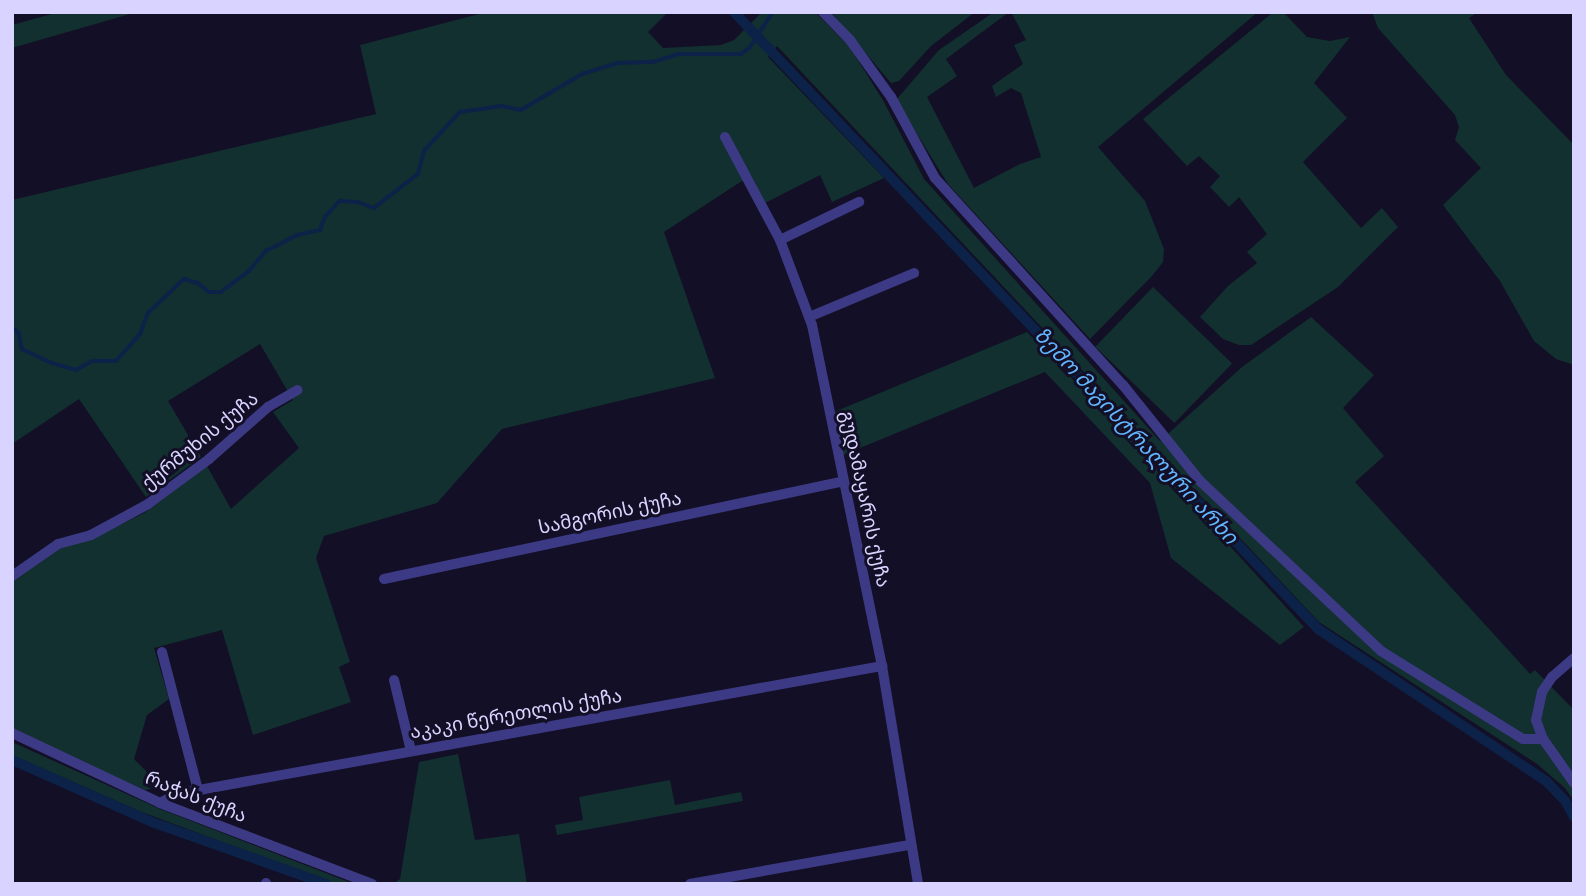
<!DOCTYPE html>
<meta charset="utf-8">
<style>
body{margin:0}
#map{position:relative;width:1586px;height:896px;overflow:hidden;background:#130f26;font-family:"Archivo Narrow","Noto Sans Georgian",sans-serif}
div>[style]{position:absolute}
.green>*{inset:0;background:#12302f;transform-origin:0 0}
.stream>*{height:3.5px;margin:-1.75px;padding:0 1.75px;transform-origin:1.75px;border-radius:1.75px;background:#0c2248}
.canal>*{height:10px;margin:-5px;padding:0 5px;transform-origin:5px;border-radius:5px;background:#0c2248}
.minor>*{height:10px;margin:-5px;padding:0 5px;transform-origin:5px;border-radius:5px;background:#3d3a85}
span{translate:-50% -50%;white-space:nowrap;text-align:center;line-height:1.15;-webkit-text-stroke:6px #130f26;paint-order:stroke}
.street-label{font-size:19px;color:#d9d4ff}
.water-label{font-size:21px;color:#62b6ff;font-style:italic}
.frame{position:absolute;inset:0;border:14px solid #d9d4ff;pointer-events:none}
</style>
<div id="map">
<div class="green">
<div style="clip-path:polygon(59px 12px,137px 12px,12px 48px,12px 25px)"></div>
<div style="clip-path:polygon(487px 12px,668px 12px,648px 32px,663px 48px,721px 45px,734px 40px,762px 12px,815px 12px,849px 46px,884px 102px,924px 179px,1160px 441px,1242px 367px,1311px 317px,1374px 375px,1343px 408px,1384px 456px,1355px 482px,1530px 674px,1535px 670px,1574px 710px,1574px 801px,1565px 788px,1537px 764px,1319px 622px,777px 46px,768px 57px,884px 178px,832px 202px,820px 175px,765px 203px,751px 175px,664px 232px,715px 378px,502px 429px,437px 503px,324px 536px,316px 558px,350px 662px,339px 667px,351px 702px,253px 735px,222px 630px,154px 648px,169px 699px,147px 715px,134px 759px,162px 787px,145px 790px,44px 746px,12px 728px,12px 581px,65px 545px,94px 538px,144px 513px,207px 466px,231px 509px,299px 448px,273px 412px,293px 400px,260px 344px,168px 401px,201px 457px,146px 497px,79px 399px,12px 444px,12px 200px,376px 114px,360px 45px)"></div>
<div style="clip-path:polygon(831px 12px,975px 12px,931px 46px,899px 81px,891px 83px)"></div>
<div style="clip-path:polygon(994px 12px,1009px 12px,946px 59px,957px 76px,927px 97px,974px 188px,1020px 164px,1041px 157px,1021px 93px,1011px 88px,996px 97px,992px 86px,1023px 64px,1014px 45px,1026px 40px,1011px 12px,1258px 12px,1098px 147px,1145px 201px,1164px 249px,1163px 262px,1152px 276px,1090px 339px,948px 184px,896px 100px,939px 50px)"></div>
<div style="clip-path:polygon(1283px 12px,1307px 37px,1330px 41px,1350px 37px,1314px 83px,1347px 118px,1303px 162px,1361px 228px,1382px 208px,1398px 227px,1338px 287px,1251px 345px,1239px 345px,1223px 339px,1200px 317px,1228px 286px,1257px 263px,1247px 252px,1267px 234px,1239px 197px,1229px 207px,1210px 187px,1220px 176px,1199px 156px,1187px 166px,1143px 119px,1271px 14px)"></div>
<div style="clip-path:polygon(1372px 12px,1478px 12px,1469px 18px,1506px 75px,1574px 145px,1574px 365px,1556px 359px,1534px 341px,1500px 281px,1443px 205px,1481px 168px,1455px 140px,1459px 127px,1455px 115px,1378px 28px)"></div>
<div style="left:1153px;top:287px;width:110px;height:83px;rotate:44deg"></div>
<div style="clip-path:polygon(1027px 332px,1163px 473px,1304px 627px,1280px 645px,1171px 558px,1150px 483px,1045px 372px,843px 455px,834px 412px)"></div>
<div style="clip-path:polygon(12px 742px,160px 809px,354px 884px,335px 884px,139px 811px,12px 755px)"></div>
<div style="clip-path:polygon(458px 754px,475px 840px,519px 834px,527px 884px,393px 884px,400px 879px,419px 762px)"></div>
<div style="clip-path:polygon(670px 780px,675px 805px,741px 792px,743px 801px,557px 835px,555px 825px,583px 820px,579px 797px)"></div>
</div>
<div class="stream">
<div style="left:12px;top:327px;width:9px;rotate:41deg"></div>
<div style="left:19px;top:333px;width:16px;rotate:79deg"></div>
<div style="left:22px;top:349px;width:33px;rotate:25deg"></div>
<div style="left:52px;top:363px;width:25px;rotate:16deg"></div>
<div style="left:76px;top:370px;width:18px;rotate:-29deg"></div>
<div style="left:92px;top:361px;width:24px"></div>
<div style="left:116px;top:361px;width:36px;rotate:-48deg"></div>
<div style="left:140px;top:334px;width:22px;rotate:-69deg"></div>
<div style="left:148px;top:313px;width:50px;rotate:-43.4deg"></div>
<div style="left:184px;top:279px;width:15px;rotate:16deg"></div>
<div style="left:198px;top:283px;width:14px;rotate:39deg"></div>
<div style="left:209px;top:292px;width:12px"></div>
<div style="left:221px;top:292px;width:35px;rotate:-37deg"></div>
<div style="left:249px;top:271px;width:26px;rotate:-50deg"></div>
<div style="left:266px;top:251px;width:35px;rotate:-27deg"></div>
<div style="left:297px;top:235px;width:24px;rotate:-12deg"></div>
<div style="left:320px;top:230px;width:14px;rotate:-69deg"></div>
<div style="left:325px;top:217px;width:22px;rotate:-47deg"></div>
<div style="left:340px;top:201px;width:18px;rotate:3deg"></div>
<div style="left:358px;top:202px;width:17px;rotate:21deg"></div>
<div style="left:374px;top:208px;width:56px;rotate:-37.7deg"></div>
<div style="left:418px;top:174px;width:24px;rotate:-75deg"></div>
<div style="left:424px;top:151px;width:53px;rotate:-47.3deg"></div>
<div style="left:460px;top:112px;width:42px;rotate:-8.1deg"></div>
<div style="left:502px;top:106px;width:19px;rotate:12deg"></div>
<div style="left:521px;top:110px;width:71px;rotate:-30.5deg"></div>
<div style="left:582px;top:74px;width:38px;rotate:-17deg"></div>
<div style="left:618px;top:63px;width:35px;rotate:-2deg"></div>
<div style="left:653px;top:62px;width:28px;rotate:-17deg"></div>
<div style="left:680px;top:54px;width:61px"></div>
<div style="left:741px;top:54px;width:11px;rotate:-38deg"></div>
<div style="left:750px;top:47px;width:42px;rotate:-56.7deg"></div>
</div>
<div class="canal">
<div style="left:734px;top:12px;width:850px;rotate:46.57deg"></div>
<div style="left:1318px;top:629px;width:274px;rotate:33.7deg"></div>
<div style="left:1546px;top:781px;width:29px;rotate:46deg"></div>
<div style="left:1566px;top:802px;width:17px;rotate:62deg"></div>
<div style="left:12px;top:760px;width:153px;rotate:23.9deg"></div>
<div style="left:152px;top:822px;width:185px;rotate:19.6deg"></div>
</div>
<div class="minor">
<div style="left:823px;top:12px;width:39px;rotate:46deg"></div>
<div style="left:850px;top:40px;width:70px;rotate:54.3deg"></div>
<div style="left:891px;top:97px;width:92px;rotate:61.5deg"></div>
<div style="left:935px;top:178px;width:280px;rotate:47.8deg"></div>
<div style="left:1123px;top:385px;width:122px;rotate:51.3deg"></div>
<div style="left:1199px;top:480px;width:250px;rotate:43.2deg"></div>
<div style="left:1381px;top:651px;width:167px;rotate:31.8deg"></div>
<div style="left:1523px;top:739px;width:20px"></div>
<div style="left:725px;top:137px;width:117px;rotate:61.9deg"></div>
<div style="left:780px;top:240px;width:91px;rotate:69.4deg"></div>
<div style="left:812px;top:325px;width:348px;rotate:78.4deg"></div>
<div style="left:882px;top:666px;width:221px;rotate:80.6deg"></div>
<div style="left:780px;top:240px;width:88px;rotate:-25.7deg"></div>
<div style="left:809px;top:317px;width:114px;rotate:-22.7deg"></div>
<div style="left:12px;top:576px;width:56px;rotate:-34.8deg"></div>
<div style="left:58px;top:544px;width:34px;rotate:-15deg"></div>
<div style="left:91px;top:535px;width:65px;rotate:-28.5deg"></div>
<div style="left:148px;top:504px;width:76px;rotate:-36.4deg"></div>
<div style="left:209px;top:459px;width:79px;rotate:-41.4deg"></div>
<div style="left:268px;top:407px;width:34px;rotate:-30deg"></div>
<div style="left:384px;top:579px;width:468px;rotate:-12deg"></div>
<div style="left:162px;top:652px;width:143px;rotate:75.4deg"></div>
<div style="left:1574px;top:658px;width:29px;rotate:139deg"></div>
<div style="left:1552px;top:677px;width:18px;rotate:124deg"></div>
<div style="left:1542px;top:692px;width:29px;rotate:102deg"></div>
<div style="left:1536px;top:720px;width:20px;rotate:70deg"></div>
<div style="left:1543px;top:739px;width:54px;rotate:54.8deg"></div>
<div style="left:394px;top:680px;width:73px;rotate:76.5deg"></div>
<div style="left:12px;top:733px;width:164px;rotate:25.3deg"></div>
<div style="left:160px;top:803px;width:227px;rotate:20.9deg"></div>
<div style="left:160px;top:803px;width:19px;rotate:-28deg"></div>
<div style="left:177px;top:794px;width:717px;rotate:-10.29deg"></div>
<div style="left:266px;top:883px;width:1px;rotate:90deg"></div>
<div style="left:690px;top:884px;width:223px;rotate:-10.1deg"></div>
</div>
<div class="street-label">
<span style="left:200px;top:441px;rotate:-39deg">ქურმუხის ქუჩა</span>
<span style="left:865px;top:499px;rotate:78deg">გუდამაყარის ქუჩა</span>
<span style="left:610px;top:513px;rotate:-12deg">სამგორის ქუჩა</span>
<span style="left:516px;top:714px;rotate:-10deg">აკაკი წერეთლის ქუჩა</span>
<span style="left:196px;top:797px;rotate:22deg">რაჭას ქუჩა</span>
</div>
<div class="water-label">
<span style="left:1136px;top:436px;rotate:47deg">ზემო მაგისტრალური არხი</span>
</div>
<div class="frame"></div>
</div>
